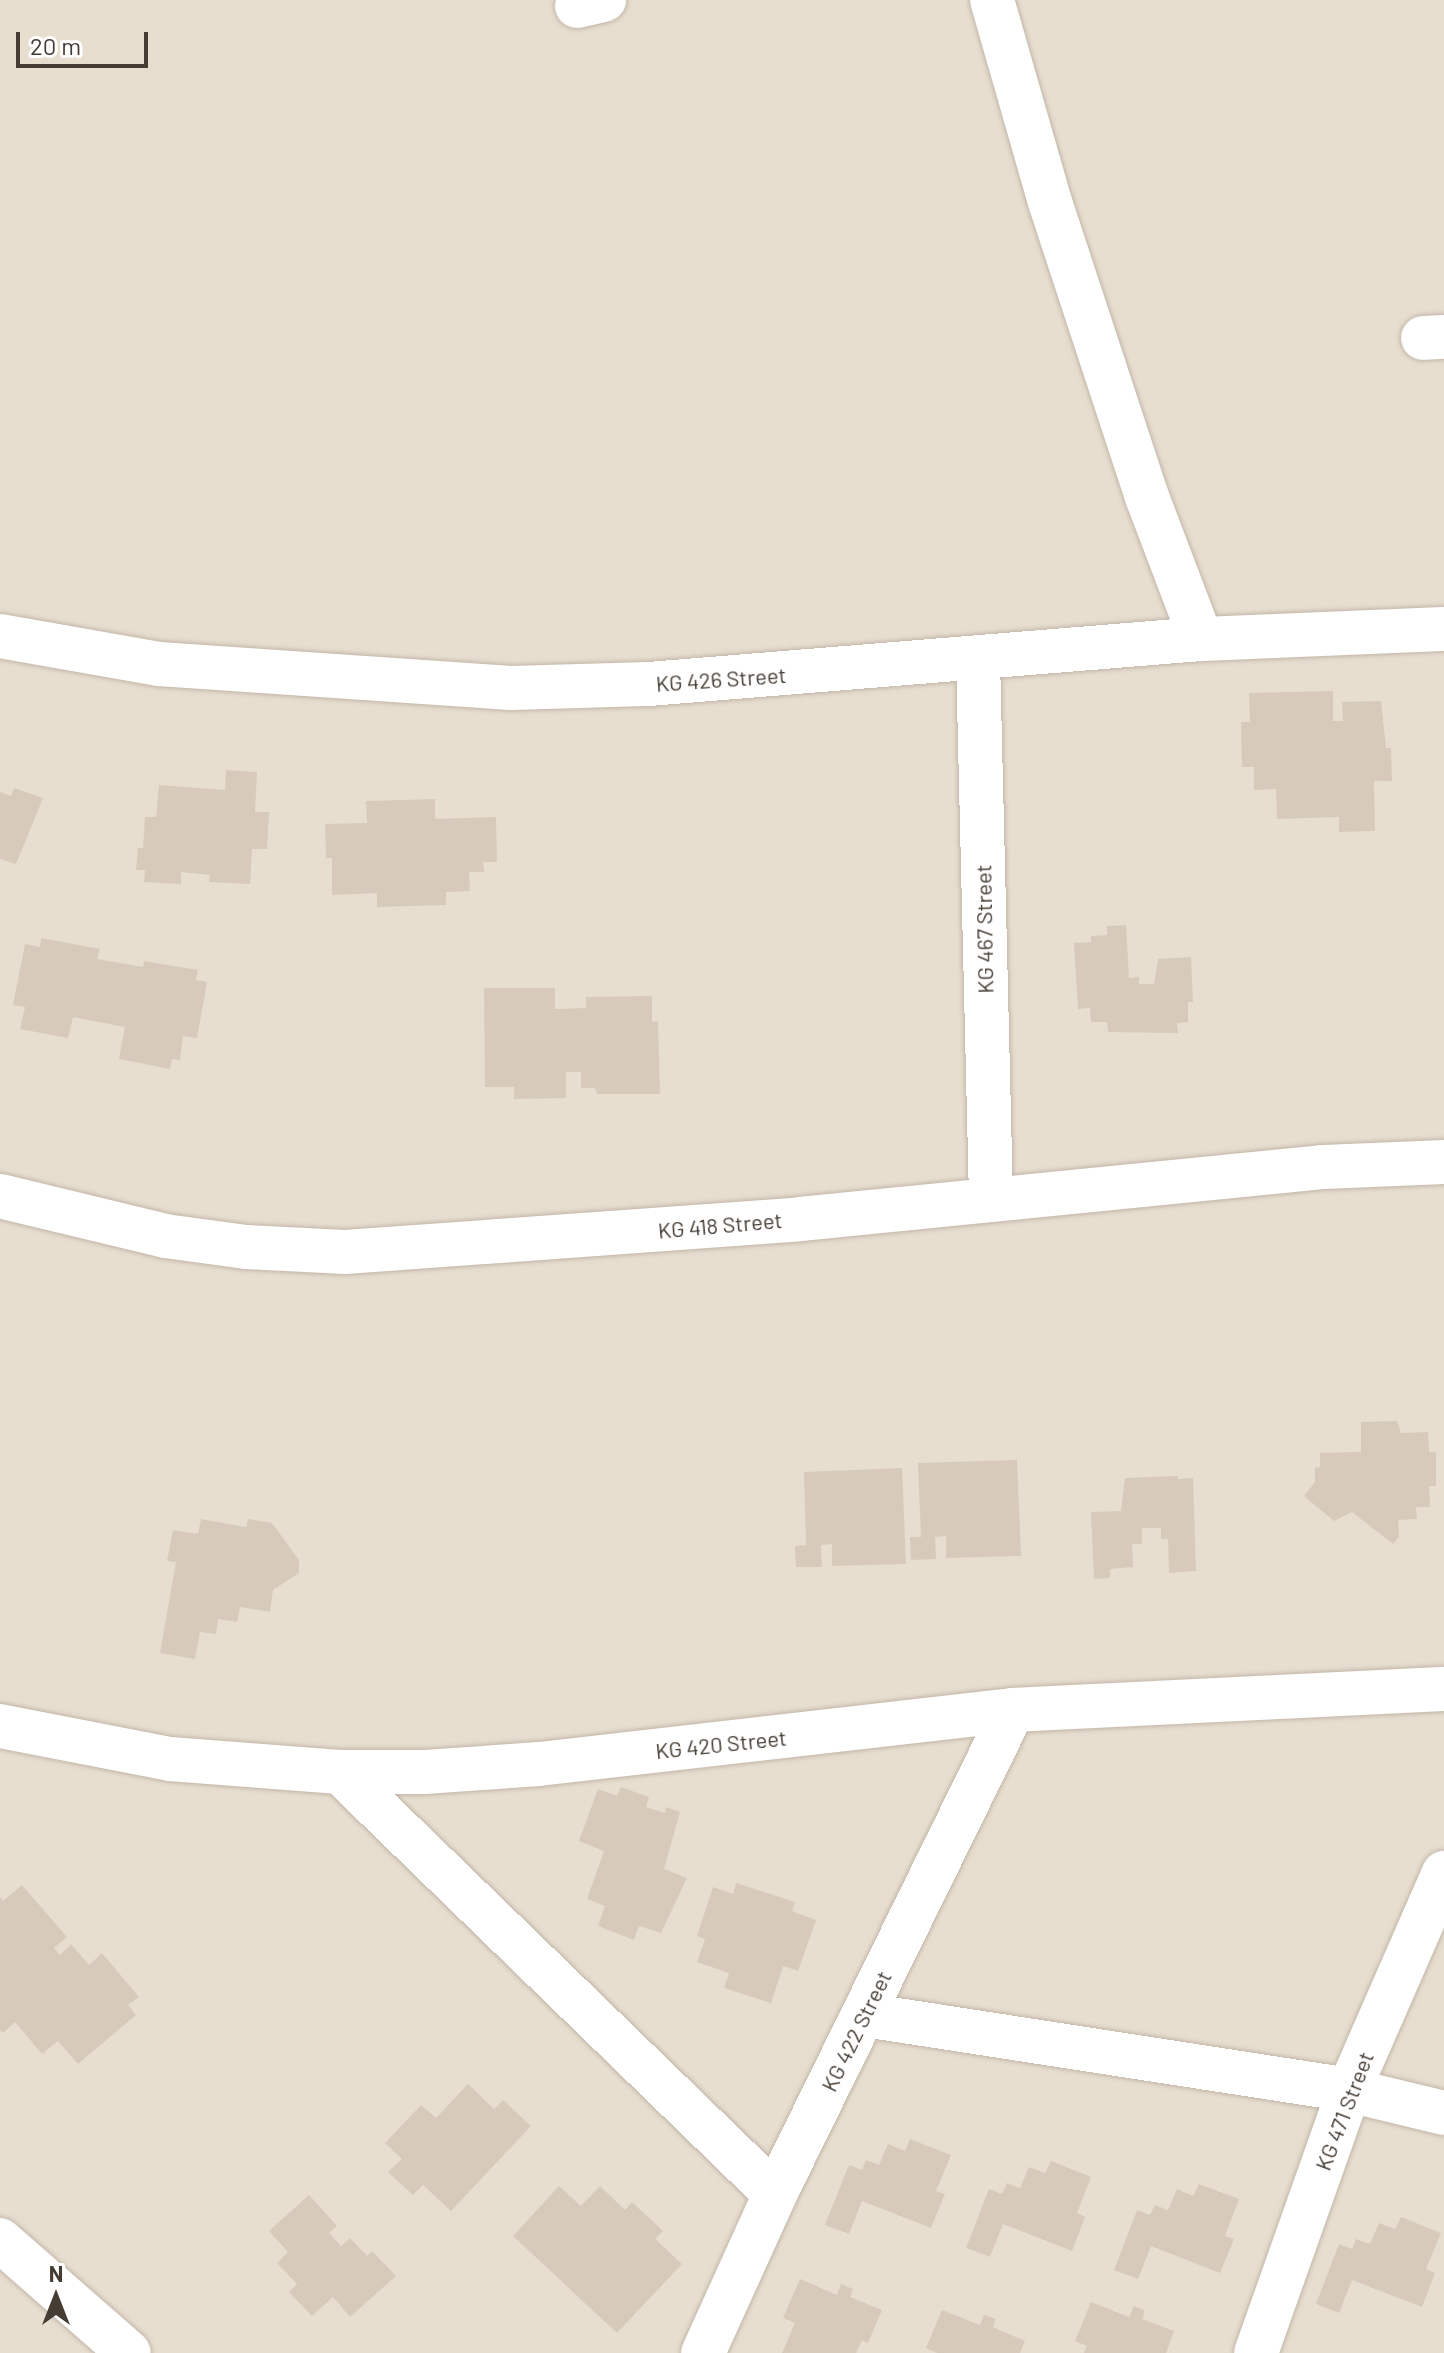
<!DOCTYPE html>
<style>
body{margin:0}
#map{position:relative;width:1444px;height:2353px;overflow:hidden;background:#f3ece3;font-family:Barlow,sans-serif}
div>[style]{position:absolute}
.residential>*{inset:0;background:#e7ded0;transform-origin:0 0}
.building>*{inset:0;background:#d8caba}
.roads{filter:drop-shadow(0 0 2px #c2b6a8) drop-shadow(0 0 2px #c2b6a8)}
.minor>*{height:44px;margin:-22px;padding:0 22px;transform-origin:22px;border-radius:22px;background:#fff}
span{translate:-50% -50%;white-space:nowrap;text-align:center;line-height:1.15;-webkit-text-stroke:6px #fff;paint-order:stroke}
.street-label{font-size:22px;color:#453c33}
.north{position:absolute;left:16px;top:2257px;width:80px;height:80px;-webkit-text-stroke:6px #fff;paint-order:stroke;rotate:0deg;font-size:22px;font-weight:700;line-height:32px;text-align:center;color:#453c33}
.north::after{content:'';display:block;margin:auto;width:28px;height:36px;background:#453c33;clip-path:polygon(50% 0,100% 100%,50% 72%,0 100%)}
.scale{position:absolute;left:16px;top:32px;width:132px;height:36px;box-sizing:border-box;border:4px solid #453c33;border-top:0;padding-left:10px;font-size:24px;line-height:28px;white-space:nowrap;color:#453c33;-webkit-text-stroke:6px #fff;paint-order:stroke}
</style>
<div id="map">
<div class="residential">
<div style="left:0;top:0;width:1444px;height:2353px"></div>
</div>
<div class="building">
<div style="clip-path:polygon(1333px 691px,1333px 721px,1343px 721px,1342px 702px,1381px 701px,1386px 748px,1391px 748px,1392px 781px,1374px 781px,1375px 831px,1339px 832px,1339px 817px,1277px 819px,1276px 789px,1254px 790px,1254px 767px,1242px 767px,1241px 722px,1250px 722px,1249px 693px)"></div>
<div style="clip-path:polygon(226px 770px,257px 772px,255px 812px,269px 812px,267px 849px,252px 849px,250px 884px,209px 882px,210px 875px,181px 872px,181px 884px,144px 882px,145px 870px,136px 870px,138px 848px,143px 848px,145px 817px,156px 817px,159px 785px,225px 790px)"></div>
<div style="clip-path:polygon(14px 788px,43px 798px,16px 864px,0 859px,0 792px,11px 796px)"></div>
<div style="clip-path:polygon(435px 799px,435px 819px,496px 817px,497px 862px,483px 862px,484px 872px,469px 872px,470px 891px,446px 892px,446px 905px,377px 907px,377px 893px,332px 895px,332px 858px,326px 858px,325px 824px,367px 823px,366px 801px)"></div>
<div style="clip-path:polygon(1126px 925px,1129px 978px,1139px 977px,1139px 984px,1154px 984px,1158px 959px,1191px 957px,1193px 1002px,1188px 1002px,1188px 1022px,1177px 1023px,1178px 1033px,1108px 1032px,1107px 1022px,1091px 1022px,1090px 1008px,1078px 1009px,1074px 943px,1091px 942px,1091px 936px,1107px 935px,1107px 926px)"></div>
<div style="clip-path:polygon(41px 938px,100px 949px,97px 959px,143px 967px,144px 961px,198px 970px,196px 980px,207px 982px,197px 1038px,183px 1036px,180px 1060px,172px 1059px,170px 1069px,119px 1059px,125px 1027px,73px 1017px,68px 1038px,20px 1029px,25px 1007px,13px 1005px,25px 944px,40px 947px)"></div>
<div style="clip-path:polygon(484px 988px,555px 988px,555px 1009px,586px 1008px,586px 997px,652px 996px,652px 1022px,658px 1021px,660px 1094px,597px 1094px,595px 1088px,581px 1088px,581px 1072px,566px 1072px,566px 1098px,514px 1099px,514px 1087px,485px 1087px)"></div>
<div style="clip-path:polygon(1397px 1421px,1401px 1433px,1428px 1432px,1429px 1452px,1436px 1452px,1436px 1486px,1429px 1486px,1430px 1507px,1416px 1507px,1417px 1519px,1398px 1520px,1399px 1537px,1393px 1544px,1352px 1512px,1334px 1521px,1304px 1496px,1315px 1482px,1315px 1468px,1320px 1467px,1320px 1453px,1361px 1452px,1361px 1422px)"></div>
<div style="clip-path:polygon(1017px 1460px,1021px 1556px,946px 1558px,946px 1536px,935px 1537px,936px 1559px,911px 1560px,910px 1537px,921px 1537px,918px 1463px)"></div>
<div style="clip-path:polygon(902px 1468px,906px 1564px,832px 1566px,832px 1544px,821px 1545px,822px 1567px,796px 1567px,795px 1546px,806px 1545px,804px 1472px)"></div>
<div style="clip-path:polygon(1178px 1476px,1178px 1479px,1193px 1478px,1196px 1571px,1169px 1573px,1168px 1539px,1161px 1539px,1161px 1528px,1142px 1528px,1142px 1544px,1132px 1544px,1133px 1567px,1110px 1569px,1110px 1578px,1094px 1579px,1091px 1512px,1121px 1511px,1125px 1478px)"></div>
<div style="clip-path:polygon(201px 1519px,246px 1527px,248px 1519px,272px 1523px,299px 1560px,299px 1573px,273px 1590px,270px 1612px,240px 1607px,237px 1622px,218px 1619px,216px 1634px,200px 1632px,195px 1659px,160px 1653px,176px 1562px,167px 1561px,173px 1530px,198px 1534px)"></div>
<div style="clip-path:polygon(621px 1787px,649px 1797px,646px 1807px,665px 1813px,666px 1807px,680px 1812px,664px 1869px,687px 1878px,661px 1933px,639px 1926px,634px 1940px,598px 1926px,605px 1906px,587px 1899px,604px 1851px,579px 1841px,598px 1789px,617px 1796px)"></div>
<div style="clip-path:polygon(736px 1883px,795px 1902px,792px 1911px,816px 1920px,798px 1971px,783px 1966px,771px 2003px,724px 1988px,729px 1973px,697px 1962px,705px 1939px,697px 1936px,713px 1887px,733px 1894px)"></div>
<div style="clip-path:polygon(22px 1885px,67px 1937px,54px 1948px,60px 1955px,71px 1944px,89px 1965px,102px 1953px,139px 1997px,128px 2005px,136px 2015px,78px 2064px,58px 2041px,42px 2054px,15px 2022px,3px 2033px,0 2030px,0 1897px,3px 1901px)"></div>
<div style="clip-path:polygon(468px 2084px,494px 2109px,503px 2100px,531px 2126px,451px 2211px,423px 2185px,413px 2195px,388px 2172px,402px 2159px,385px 2143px,421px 2105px,436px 2118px)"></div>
<div style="clip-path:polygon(910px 2139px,951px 2155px,936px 2191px,945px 2194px,931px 2228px,862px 2201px,849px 2234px,825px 2225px,849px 2165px,862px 2170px,866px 2160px,879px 2165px,888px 2144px,905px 2151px)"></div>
<div style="clip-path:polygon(1051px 2161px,1091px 2177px,1077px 2213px,1085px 2217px,1072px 2251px,1003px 2224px,990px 2257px,966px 2248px,989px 2189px,1002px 2194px,1007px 2183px,1020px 2188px,1029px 2167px,1045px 2173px)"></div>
<div style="clip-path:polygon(1199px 2184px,1239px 2199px,1225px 2236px,1234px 2239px,1220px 2273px,1151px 2246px,1138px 2279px,1114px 2270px,1137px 2210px,1150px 2215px,1155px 2205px,1168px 2210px,1177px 2189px,1193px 2196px)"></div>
<div style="clip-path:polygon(559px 2186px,581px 2206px,600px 2186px,625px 2210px,632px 2202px,663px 2231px,655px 2239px,682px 2264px,617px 2333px,513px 2236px)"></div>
<div style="clip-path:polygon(309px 2195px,337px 2226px,329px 2233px,341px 2246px,350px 2238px,367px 2256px,372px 2251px,396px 2276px,350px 2317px,333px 2297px,312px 2316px,289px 2292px,297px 2284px,277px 2263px,288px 2252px,269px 2231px)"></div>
<div style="clip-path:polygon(1401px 2217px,1441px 2233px,1426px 2269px,1435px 2273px,1422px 2307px,1352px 2280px,1339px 2313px,1316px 2304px,1339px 2244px,1352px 2249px,1356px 2239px,1370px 2244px,1379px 2223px,1395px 2229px)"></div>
<div style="clip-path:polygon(800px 2279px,837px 2295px,841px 2284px,853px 2289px,850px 2297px,882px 2310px,868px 2343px,862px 2340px,856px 2353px,782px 2353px,795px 2323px,783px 2318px)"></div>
<div style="clip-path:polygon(1091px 2302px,1129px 2317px,1134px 2306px,1145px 2311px,1142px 2319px,1174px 2331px,1166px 2353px,1084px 2353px,1087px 2346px,1075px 2341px)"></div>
<div style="clip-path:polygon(942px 2310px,980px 2325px,984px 2315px,996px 2319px,993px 2327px,1025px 2341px,1020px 2353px,937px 2353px,926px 2348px)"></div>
</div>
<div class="roads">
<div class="minor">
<div style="left:992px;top:0;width:210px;rotate:74deg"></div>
<div style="left:1050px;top:202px;width:311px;rotate:71.8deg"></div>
<div style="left:1147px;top:497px;width:152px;rotate:69.2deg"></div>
<div style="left:577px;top:6px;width:28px;rotate:-13deg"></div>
<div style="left:1423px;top:338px;width:21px;rotate:-3deg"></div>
<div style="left:0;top:636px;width:161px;rotate:10deg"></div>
<div style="left:159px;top:664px;width:353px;rotate:3.9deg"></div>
<div style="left:511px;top:688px;width:138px;rotate:-1.7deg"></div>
<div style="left:649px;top:684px;width:554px;rotate:-4.66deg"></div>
<div style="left:1201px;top:639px;width:243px;rotate:-2.4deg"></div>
<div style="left:978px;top:659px;width:539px;rotate:88.62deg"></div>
<div style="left:0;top:1196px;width:170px;rotate:13.6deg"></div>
<div style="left:165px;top:1236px;width:82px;rotate:7.7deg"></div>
<div style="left:246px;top:1247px;width:99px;rotate:2.9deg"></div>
<div style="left:345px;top:1252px;width:456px;rotate:-4.1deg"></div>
<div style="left:800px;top:1219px;width:527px;rotate:-5.67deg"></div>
<div style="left:1324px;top:1167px;width:120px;rotate:-2.4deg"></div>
<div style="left:0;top:1726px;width:173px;rotate:11deg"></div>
<div style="left:170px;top:1759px;width:170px;rotate:4.4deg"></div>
<div style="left:340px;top:1772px;width:85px"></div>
<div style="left:425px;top:1772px;width:114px;rotate:-4deg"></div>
<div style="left:539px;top:1764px;width:477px;rotate:-6.5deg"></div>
<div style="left:1013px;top:1710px;width:432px;rotate:-2.8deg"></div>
<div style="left:340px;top:1772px;width:606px;rotate:44.13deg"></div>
<div style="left:865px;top:2015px;width:490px;rotate:8.8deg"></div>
<div style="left:1349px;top:2090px;width:98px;rotate:13.6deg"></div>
<div style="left:0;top:2240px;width:171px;rotate:41.2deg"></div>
<div style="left:703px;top:2353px;width:175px;rotate:-65.6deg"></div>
<div style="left:775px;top:2194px;width:539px;rotate:-63.82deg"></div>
<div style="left:1256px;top:2353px;width:279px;rotate:-70.5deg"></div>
<div style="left:1349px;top:2090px;width:237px;rotate:-66.4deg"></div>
</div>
</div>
<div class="street-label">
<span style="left:721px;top:679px;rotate:-4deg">KG 426 Street</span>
<span style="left:984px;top:929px;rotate:-91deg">KG 467 Street</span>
<span style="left:720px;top:1225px;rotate:-5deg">KG 418 Street</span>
<span style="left:721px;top:1744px;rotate:-6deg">KG 420 Street</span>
<span style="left:856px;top:2031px;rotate:-64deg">KG 422 Street</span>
<span style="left:1344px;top:2111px;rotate:-69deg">KG 471 Street</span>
</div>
<div class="north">N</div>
<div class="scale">20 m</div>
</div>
